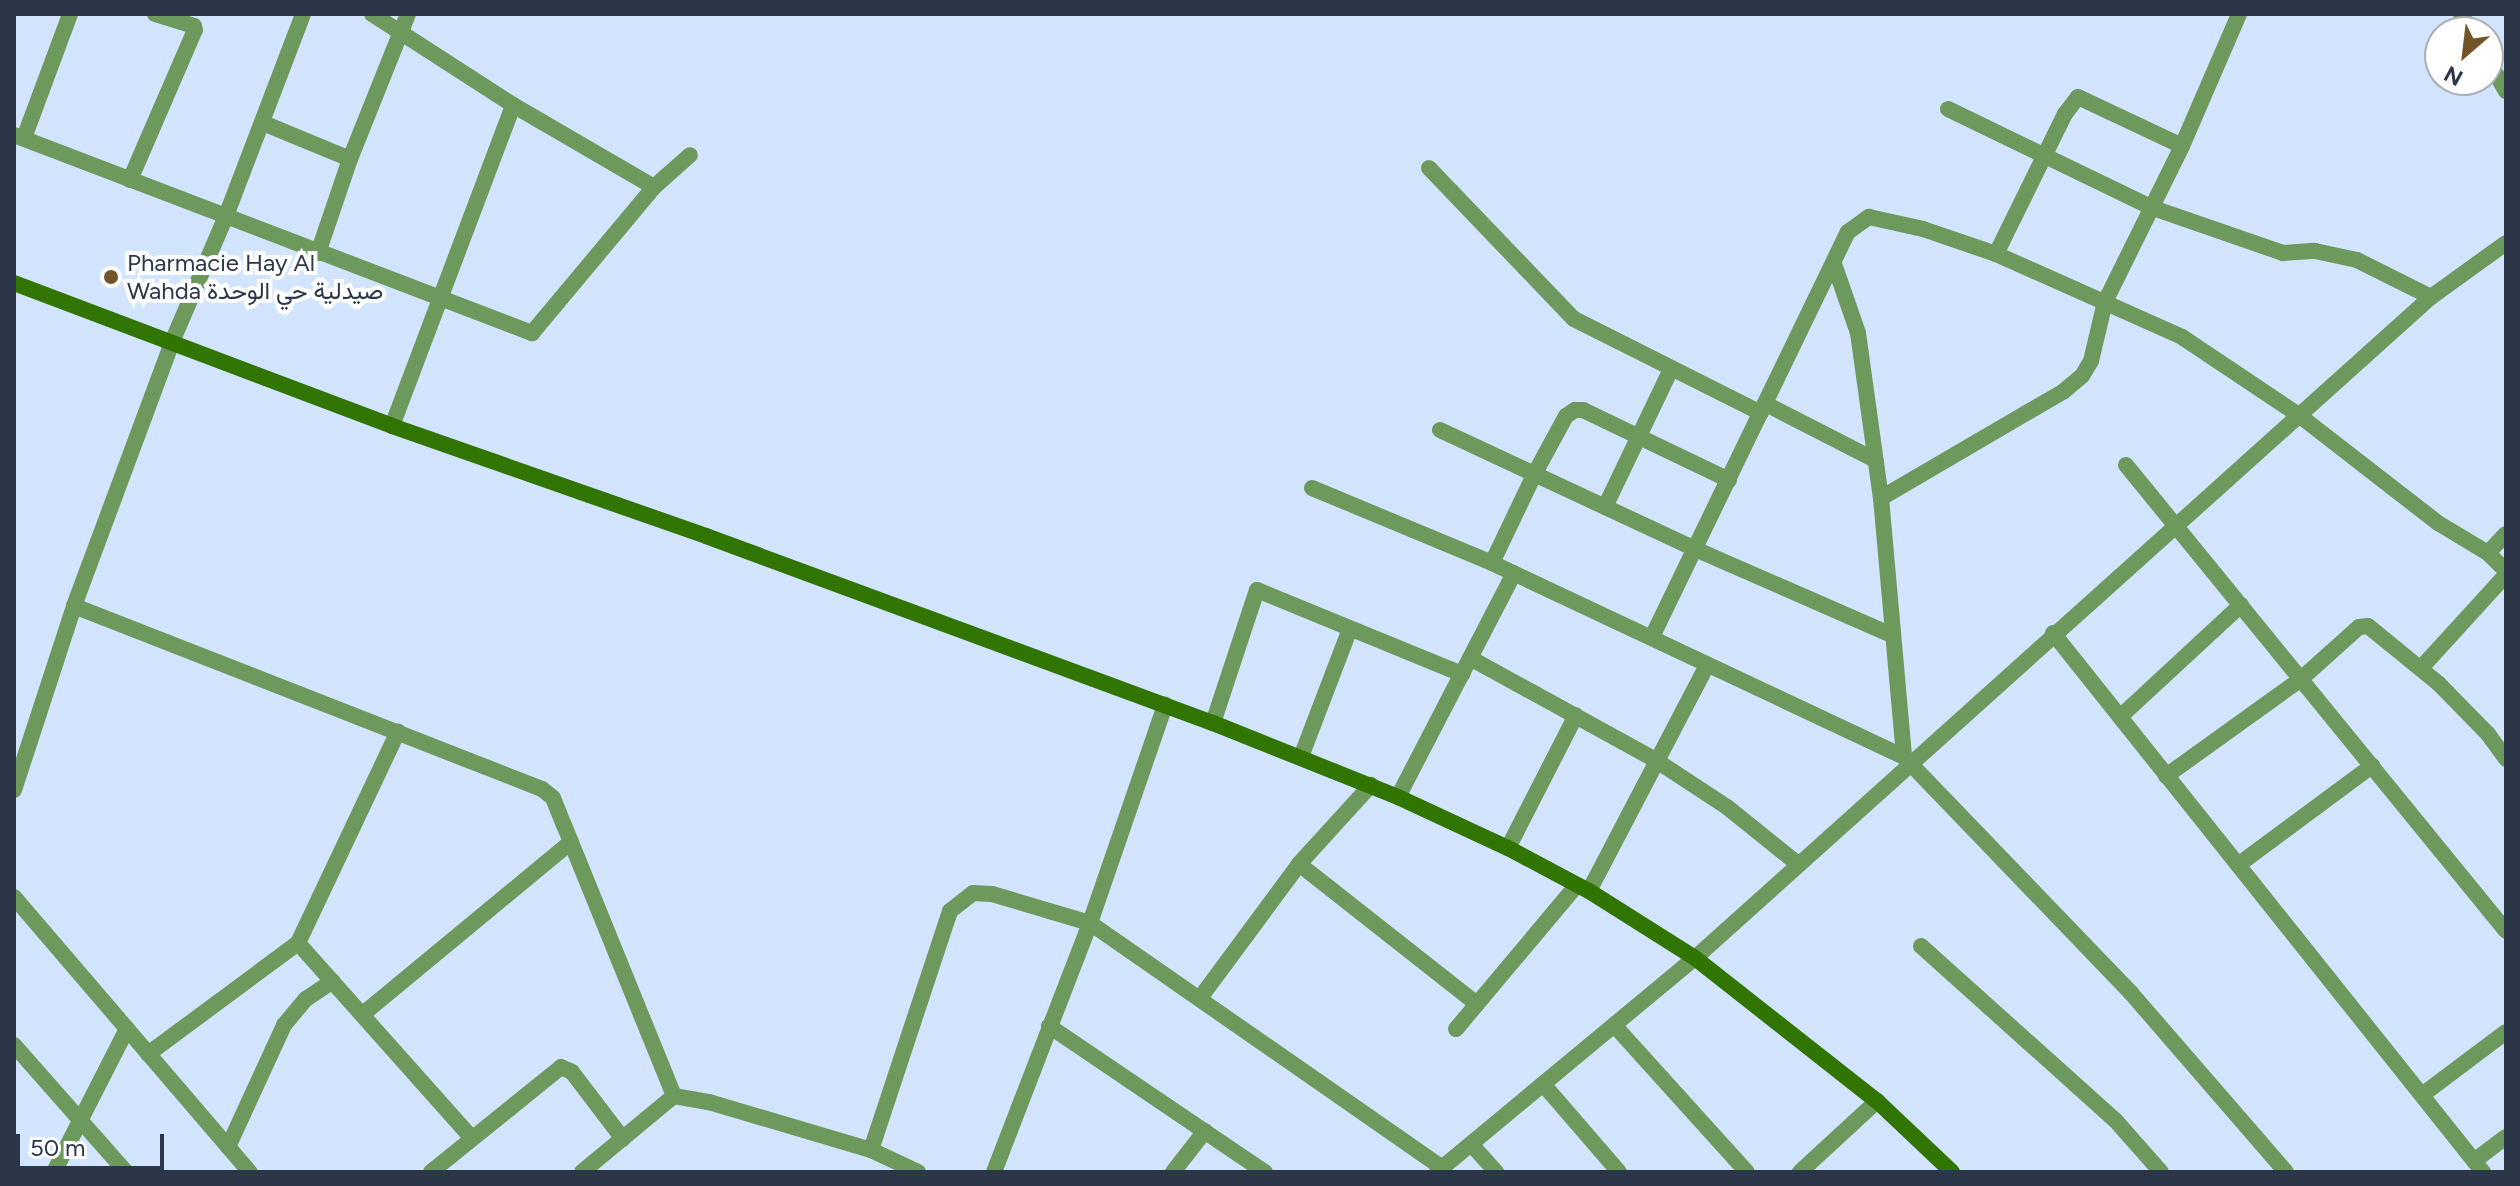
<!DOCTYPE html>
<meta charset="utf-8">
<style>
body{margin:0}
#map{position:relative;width:2520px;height:1186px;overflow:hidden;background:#d2e4fe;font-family:Figtree,Vazirmatn,sans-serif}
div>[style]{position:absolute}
.street>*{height:16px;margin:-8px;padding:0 8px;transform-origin:8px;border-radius:8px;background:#6d995d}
.secondary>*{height:16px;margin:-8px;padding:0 8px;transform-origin:8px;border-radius:8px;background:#307401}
.dots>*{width:22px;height:22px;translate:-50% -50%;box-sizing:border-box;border:4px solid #fff;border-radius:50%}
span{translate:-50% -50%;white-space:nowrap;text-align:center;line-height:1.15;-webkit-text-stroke:8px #fff;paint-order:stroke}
.poi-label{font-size:24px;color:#2b3748}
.left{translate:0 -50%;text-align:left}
.frame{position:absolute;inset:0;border:16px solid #2b3748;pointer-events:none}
.north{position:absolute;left:2424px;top:16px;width:80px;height:80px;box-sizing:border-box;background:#fff;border:2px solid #aaafb6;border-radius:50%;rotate:208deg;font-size:22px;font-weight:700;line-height:32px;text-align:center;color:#2b3748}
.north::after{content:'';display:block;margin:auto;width:28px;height:36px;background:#715528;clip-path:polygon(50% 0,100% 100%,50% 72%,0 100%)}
.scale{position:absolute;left:16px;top:1134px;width:148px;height:36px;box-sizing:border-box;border:4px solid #2b3748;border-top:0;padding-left:10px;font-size:24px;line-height:28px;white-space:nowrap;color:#2b3748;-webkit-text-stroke:6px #fff;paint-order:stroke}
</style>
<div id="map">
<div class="street">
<div style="left:372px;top:14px;width:168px;rotate:32.8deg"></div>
<div style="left:513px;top:105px;width:163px;rotate:30.2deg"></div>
<div style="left:2461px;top:14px;width:21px;rotate:61deg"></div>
<div style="left:2488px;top:60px;width:36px;rotate:60deg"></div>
<div style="left:1948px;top:109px;width:228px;rotate:25.8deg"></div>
<div style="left:2153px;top:208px;width:138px;rotate:19.1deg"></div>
<div style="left:2283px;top:253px;width:32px;rotate:-4deg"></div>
<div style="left:2315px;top:251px;width:43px;rotate:12.1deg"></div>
<div style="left:2357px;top:260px;width:83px;rotate:26.6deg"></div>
<div style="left:263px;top:123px;width:94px;rotate:22.5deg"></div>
<div style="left:14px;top:135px;width:555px;rotate:20.92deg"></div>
<div style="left:532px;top:333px;width:190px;rotate:-50.1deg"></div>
<div style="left:654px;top:187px;width:48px;rotate:-41.6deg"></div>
<div style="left:24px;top:138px;width:132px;rotate:-69.6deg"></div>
<div style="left:1429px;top:168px;width:209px;rotate:46.2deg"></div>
<div style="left:1574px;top:319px;width:209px;rotate:26.7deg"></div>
<div style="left:130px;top:180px;width:163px;rotate:-66.6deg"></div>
<div style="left:195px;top:30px;width:4px;rotate:-104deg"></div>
<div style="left:194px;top:26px;width:41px;rotate:-162.9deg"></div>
<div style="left:318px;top:253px;width:99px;rotate:-71.2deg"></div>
<div style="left:350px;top:159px;width:156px;rotate:-68.2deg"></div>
<div style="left:1996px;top:254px;width:156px;rotate:-63.8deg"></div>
<div style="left:2065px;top:114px;width:21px;rotate:-53deg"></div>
<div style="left:2078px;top:97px;width:115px;rotate:25.2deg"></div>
<div style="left:1834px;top:264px;width:73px;rotate:70.8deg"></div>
<div style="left:1858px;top:333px;width:167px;rotate:82.1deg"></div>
<div style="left:1881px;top:498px;width:260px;rotate:84.9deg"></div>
<div style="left:1766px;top:404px;width:123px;rotate:27.2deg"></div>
<div style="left:392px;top:426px;width:343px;rotate:-69.3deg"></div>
<div style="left:1440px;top:430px;width:281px;rotate:25deg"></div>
<div style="left:1695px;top:549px;width:215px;rotate:23.6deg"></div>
<div style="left:2126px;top:465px;width:601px;rotate:50.8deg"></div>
<div style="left:1312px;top:488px;width:195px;rotate:22.6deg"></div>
<div style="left:1492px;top:563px;width:455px;rotate:25.2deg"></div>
<div style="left:1904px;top:757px;width:327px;rotate:46.1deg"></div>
<div style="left:2131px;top:993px;width:237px;rotate:49.1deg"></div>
<div style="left:1881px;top:498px;width:212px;rotate:-30.3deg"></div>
<div style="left:2064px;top:391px;width:23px;rotate:-40deg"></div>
<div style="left:2082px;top:376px;width:17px;rotate:-59deg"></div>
<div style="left:2091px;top:361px;width:61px;rotate:-76.7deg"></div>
<div style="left:2105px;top:302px;width:174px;rotate:-63.7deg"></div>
<div style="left:2182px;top:146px;width:144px;rotate:-66.6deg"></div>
<div style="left:1605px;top:507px;width:153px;rotate:-64.4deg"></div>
<div style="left:2488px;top:553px;width:26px;rotate:-47deg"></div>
<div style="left:1492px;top:563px;width:100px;rotate:-64.5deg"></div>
<div style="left:1535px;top:473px;width:65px;rotate:-61.5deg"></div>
<div style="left:1566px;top:416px;width:11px;rotate:-34deg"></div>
<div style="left:1575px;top:410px;width:8px"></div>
<div style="left:1583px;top:410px;width:162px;rotate:25.6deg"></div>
<div style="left:74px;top:606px;width:503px;rotate:21.36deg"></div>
<div style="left:542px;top:789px;width:14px;rotate:39deg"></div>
<div style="left:553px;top:798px;width:29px;rotate:68deg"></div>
<div style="left:564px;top:825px;width:292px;rotate:67.9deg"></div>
<div style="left:2053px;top:633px;width:690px;rotate:51.42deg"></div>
<div style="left:1652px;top:637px;width:450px;rotate:-64.2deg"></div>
<div style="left:1848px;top:232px;width:26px;rotate:-36deg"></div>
<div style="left:1869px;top:217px;width:55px;rotate:12.5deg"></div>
<div style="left:1923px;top:229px;width:77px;rotate:18.9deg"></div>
<div style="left:1996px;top:254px;width:204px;rotate:24deg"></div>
<div style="left:2182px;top:337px;width:142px;rotate:33.8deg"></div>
<div style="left:2300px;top:416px;width:175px;rotate:37.8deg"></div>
<div style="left:2438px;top:523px;width:58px;rotate:31deg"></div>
<div style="left:2488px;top:553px;width:25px;rotate:45deg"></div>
<div style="left:1470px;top:658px;width:213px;rotate:28.8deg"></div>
<div style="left:1657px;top:761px;width:84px;rotate:33.3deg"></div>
<div style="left:1727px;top:807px;width:91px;rotate:38.8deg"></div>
<div style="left:2421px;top:668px;width:126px;rotate:-47.6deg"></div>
<div style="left:2120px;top:717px;width:165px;rotate:-42.8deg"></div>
<div style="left:1213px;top:723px;width:140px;rotate:-71.7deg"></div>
<div style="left:1257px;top:590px;width:222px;rotate:22.3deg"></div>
<div style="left:1301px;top:757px;width:137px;rotate:-69.1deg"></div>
<div style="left:2166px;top:776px;width:166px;rotate:-35.7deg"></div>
<div style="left:2301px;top:679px;width:78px;rotate:-41.9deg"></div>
<div style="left:2359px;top:627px;width:9px;rotate:-6deg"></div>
<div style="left:2368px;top:626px;width:92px;rotate:39.2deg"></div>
<div style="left:2439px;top:684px;width:70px;rotate:45.6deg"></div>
<div style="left:2488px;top:734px;width:31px;rotate:54deg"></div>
<div style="left:14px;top:790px;width:194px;rotate:-71.9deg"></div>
<div style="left:74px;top:606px;width:282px;rotate:-69.6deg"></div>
<div style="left:172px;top:342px;width:137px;rotate:-66.8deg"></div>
<div style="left:226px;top:216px;width:216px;rotate:-69.1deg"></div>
<div style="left:1398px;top:797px;width:252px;rotate:-62.6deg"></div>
<div style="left:1508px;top:848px;width:149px;rotate:-62.9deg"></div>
<div style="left:1299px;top:864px;width:226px;rotate:38.2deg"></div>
<div style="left:2238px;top:865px;width:167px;rotate:-36.5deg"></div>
<div style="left:1589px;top:891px;width:255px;rotate:-62.4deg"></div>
<div style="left:14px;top:897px;width:362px;rotate:49.4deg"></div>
<div style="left:298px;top:943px;width:261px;rotate:48.3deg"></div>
<div style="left:1921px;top:946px;width:262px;rotate:41.9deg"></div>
<div style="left:2116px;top:1121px;width:68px;rotate:48.6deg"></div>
<div style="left:1200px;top:998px;width:167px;rotate:-53.5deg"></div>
<div style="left:1299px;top:864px;width:107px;rotate:-47.7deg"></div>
<div style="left:363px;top:1014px;width:270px;rotate:-39.6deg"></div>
<div style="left:1614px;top:1025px;width:198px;rotate:47.9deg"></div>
<div style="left:1049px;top:1026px;width:261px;rotate:34.1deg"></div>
<div style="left:1456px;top:1029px;width:188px;rotate:-50deg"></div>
<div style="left:14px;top:1045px;width:169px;rotate:48.6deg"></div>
<div style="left:148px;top:1054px;width:187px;rotate:-36.5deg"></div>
<div style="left:298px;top:943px;width:234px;rotate:-64.7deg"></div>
<div style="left:1543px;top:1084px;width:116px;rotate:49.2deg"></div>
<div style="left:2422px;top:1095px;width:105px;rotate:-36.9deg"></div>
<div style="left:1471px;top:1144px;width:38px;rotate:48deg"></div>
<div style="left:228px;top:1147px;width:134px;rotate:-65.3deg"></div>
<div style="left:284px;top:1025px;width:34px;rotate:-50deg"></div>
<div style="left:306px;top:999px;width:32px;rotate:-34deg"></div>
<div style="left:871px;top:1150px;width:252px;rotate:-71.7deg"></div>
<div style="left:950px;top:911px;width:29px;rotate:-38deg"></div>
<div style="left:973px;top:893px;width:19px;rotate:3deg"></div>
<div style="left:992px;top:894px;width:102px;rotate:16.5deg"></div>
<div style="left:1090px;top:923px;width:429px;rotate:34.8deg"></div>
<div style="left:2474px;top:1161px;width:40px;rotate:-37deg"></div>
<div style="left:54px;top:1172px;width:161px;rotate:-63deg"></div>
<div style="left:431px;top:1172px;width:167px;rotate:-38.9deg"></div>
<div style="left:561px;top:1067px;width:12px;rotate:24deg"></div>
<div style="left:572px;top:1072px;width:84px;rotate:52.7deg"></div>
<div style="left:582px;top:1172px;width:119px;rotate:-39.6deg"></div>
<div style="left:674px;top:1096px;width:36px;rotate:10deg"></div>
<div style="left:709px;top:1102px;width:169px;rotate:16.5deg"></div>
<div style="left:871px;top:1150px;width:52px;rotate:25.1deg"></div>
<div style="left:994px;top:1172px;width:267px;rotate:-68.9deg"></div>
<div style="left:1090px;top:923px;width:231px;rotate:-71deg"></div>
<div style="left:1173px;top:1172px;width:52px;rotate:-52deg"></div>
<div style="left:1437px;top:1172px;width:335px;rotate:-39.7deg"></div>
<div style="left:1695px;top:958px;width:989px;rotate:-41.93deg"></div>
<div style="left:2431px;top:297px;width:92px;rotate:-35.8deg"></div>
<div style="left:1800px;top:1172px;width:105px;rotate:-42.7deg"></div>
</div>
<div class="secondary">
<div style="left:14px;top:283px;width:404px;rotate:20.7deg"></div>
<div style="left:392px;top:426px;width:333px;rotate:19.3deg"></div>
<div style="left:706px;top:536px;width:540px;rotate:20.25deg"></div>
<div style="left:1213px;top:723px;width:199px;rotate:21.8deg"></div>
<div style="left:1398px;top:797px;width:121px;rotate:24.9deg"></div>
<div style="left:1508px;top:848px;width:92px;rotate:28deg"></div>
<div style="left:1589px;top:891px;width:125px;rotate:32.3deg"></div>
<div style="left:1695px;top:958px;width:231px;rotate:38.2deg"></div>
<div style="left:1877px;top:1101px;width:103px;rotate:43.4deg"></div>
</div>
<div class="dots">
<div style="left:111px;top:277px;background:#715528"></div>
</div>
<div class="poi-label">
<span class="left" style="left:127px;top:277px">Pharmacie Hay Al<br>Wahda صيدلية حي الوحدة</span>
</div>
<div class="frame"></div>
<div class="north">N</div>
<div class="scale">50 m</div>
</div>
